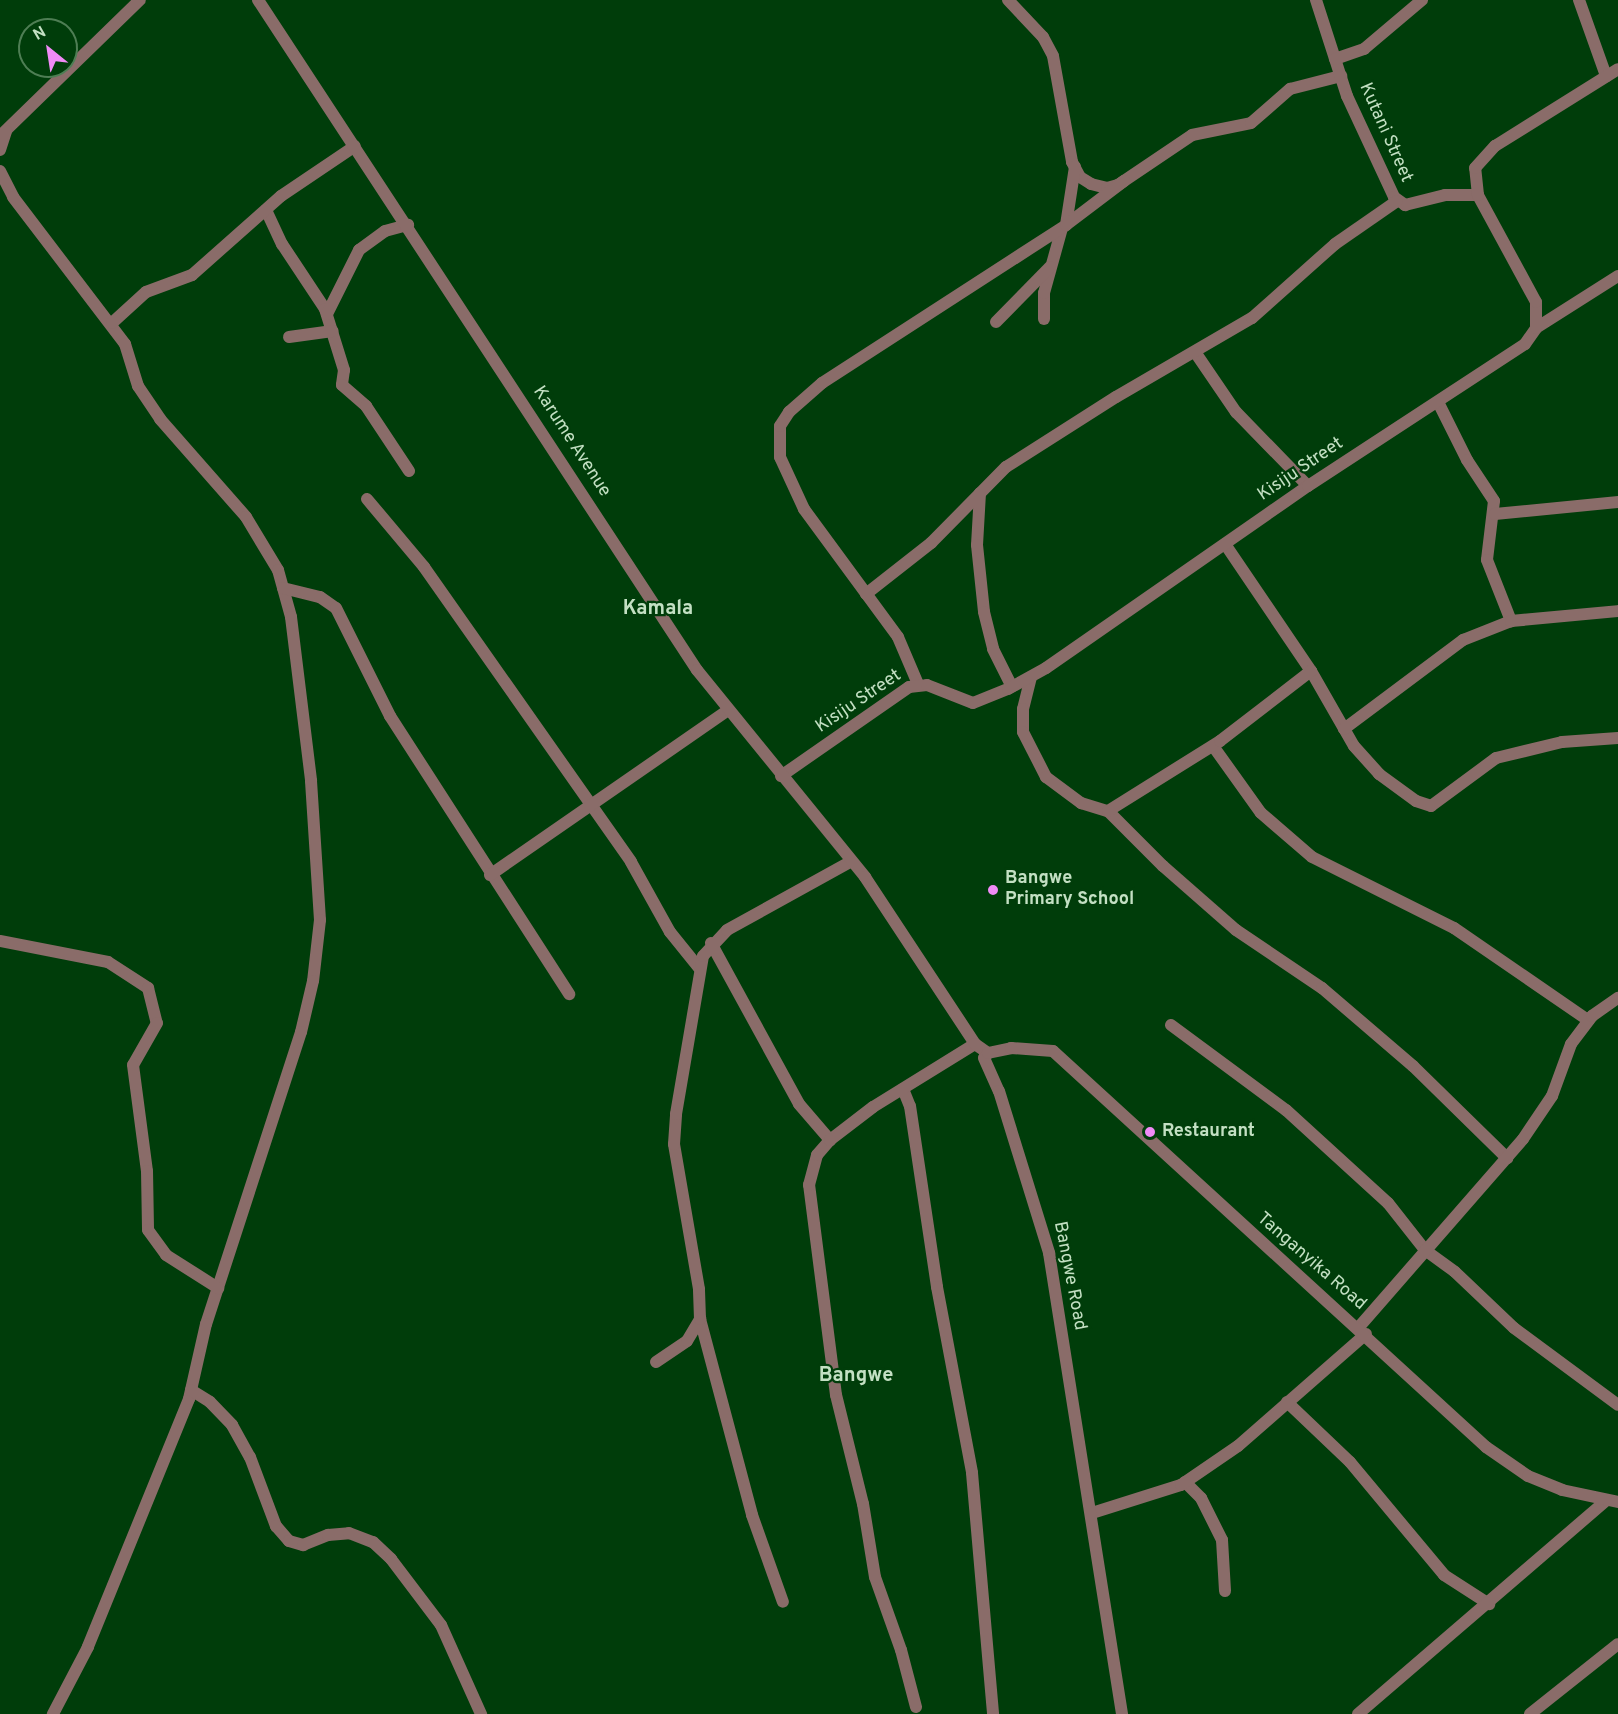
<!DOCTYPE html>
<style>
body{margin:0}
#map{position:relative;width:1618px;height:1714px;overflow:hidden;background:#003d0a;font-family:Overpass,sans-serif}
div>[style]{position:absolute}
.minor>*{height:12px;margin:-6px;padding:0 6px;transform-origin:6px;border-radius:6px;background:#8a6c69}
.tertiary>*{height:12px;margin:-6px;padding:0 6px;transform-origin:6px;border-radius:6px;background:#8a6c69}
.dots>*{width:16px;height:16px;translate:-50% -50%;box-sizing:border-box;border:3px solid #003d0a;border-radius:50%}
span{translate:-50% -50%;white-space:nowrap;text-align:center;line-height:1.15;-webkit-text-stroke:4.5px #003d0a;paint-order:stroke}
.street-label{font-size:18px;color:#c3e0c3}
.poi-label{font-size:18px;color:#c3e0c3;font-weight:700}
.left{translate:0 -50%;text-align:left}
.neighbourhood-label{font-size:20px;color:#c3e0c3;font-weight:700}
.north{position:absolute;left:18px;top:18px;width:60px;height:60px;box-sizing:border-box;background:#003d0a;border:2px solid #4e7e54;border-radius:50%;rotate:330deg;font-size:16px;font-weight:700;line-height:24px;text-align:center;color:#c3e0c3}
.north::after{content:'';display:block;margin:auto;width:21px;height:27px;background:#f08bf6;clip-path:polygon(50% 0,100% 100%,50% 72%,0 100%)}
</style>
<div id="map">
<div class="minor">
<div style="left:1008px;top:0;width:51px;rotate:46.6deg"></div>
<div style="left:1043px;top:37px;width:21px;rotate:62deg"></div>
<div style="left:1053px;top:56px;width:108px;rotate:79.8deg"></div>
<div style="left:1072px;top:162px;width:17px;rotate:62deg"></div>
<div style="left:1080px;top:177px;width:13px;rotate:32deg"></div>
<div style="left:1091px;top:184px;width:16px;rotate:14deg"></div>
<div style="left:1107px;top:188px;width:11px;rotate:-15deg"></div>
<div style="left:1118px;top:185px;width:89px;rotate:-34deg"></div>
<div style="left:1192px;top:135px;width:60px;rotate:-11.5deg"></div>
<div style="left:1251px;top:123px;width:52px;rotate:-41.1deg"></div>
<div style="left:1290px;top:89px;width:53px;rotate:-14.3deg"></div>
<div style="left:1316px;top:0;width:101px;rotate:72.1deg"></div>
<div style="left:1347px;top:96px;width:111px;rotate:65deg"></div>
<div style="left:1394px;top:197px;width:14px;rotate:36deg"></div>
<div style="left:1405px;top:205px;width:41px;rotate:-14deg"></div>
<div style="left:1445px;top:195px;width:33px"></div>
<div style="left:1579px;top:0;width:81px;rotate:70.4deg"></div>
<div style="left:1335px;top:59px;width:31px;rotate:-19deg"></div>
<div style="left:1364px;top:49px;width:76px;rotate:-40.2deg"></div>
<div style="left:0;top:136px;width:195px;rotate:-44.2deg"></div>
<div style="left:0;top:150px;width:20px;rotate:-72deg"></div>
<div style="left:0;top:171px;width:29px;rotate:63deg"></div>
<div style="left:13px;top:197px;width:185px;rotate:52.7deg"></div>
<div style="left:125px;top:344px;width:44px;rotate:72.8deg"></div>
<div style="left:138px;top:386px;width:40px;rotate:56deg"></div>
<div style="left:160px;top:419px;width:130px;rotate:48.7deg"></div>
<div style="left:246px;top:517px;width:62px;rotate:58.9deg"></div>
<div style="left:278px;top:570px;width:49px;rotate:74.5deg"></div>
<div style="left:291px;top:617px;width:165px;rotate:83deg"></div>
<div style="left:311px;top:781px;width:139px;rotate:86.3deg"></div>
<div style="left:320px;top:920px;width:61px;rotate:96.5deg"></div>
<div style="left:313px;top:981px;width:52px;rotate:103.2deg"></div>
<div style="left:301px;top:1032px;width:307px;rotate:108deg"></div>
<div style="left:206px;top:1324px;width:77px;rotate:102.8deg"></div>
<div style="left:189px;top:1399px;width:268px;rotate:112.2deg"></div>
<div style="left:88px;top:1647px;width:76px;rotate:117.6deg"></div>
<div style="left:266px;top:210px;width:38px;rotate:65deg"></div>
<div style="left:282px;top:244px;width:78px;rotate:56.5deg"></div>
<div style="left:325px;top:309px;width:64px;rotate:72.7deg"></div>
<div style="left:344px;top:370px;width:15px;rotate:98deg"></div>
<div style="left:342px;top:385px;width:32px;rotate:41deg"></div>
<div style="left:366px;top:406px;width:78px;rotate:56.5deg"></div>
<div style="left:1066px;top:225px;width:59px;rotate:-81.2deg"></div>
<div style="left:327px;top:314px;width:72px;rotate:-63.4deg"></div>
<div style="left:359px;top:250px;width:32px;rotate:-36deg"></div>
<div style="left:385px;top:231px;width:24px;rotate:-15deg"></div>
<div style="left:1044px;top:319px;width:26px;rotate:-90deg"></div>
<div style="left:1044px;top:293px;width:67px;rotate:-74.5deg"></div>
<div style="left:996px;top:322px;width:77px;rotate:-45.5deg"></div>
<div style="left:112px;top:323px;width:46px;rotate:-42.4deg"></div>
<div style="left:146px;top:292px;width:49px;rotate:-20.3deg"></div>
<div style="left:192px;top:275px;width:119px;rotate:-41.6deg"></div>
<div style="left:281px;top:196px;width:89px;rotate:-34deg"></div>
<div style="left:1536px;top:328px;width:97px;rotate:-32.4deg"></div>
<div style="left:289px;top:337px;width:44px;rotate:-7.8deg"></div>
<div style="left:1195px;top:352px;width:73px;rotate:55.7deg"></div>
<div style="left:1236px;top:412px;width:103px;rotate:45.8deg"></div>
<div style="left:1438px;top:402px;width:65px;rotate:63.4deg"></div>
<div style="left:1467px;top:460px;width:49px;rotate:56.6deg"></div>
<div style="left:1494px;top:501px;width:59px;rotate:96.8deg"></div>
<div style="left:1487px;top:560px;width:66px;rotate:68.5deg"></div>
<div style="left:980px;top:493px;width:52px;rotate:93.3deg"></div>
<div style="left:977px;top:545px;width:67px;rotate:84deg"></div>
<div style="left:984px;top:612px;width:38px;rotate:76deg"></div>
<div style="left:993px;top:649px;width:42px;rotate:63.4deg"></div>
<div style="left:367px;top:499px;width:89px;rotate:50deg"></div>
<div style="left:424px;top:567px;width:360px;rotate:54.9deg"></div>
<div style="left:631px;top:862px;width:80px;rotate:60.9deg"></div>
<div style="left:670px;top:932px;width:46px;rotate:51.1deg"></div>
<div style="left:1495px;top:514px;width:124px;rotate:-5.6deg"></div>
<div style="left:1225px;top:544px;width:153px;rotate:55.9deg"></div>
<div style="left:1311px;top:671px;width:86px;rotate:60.2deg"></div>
<div style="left:1354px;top:746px;width:38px;rotate:48deg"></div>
<div style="left:1379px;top:774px;width:46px;rotate:36.1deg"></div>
<div style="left:1416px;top:801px;width:16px;rotate:18deg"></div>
<div style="left:1431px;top:806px;width:81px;rotate:-36.4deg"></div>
<div style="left:1496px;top:758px;width:68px;rotate:-13.6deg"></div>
<div style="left:1562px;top:742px;width:56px;rotate:-4.1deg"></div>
<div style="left:283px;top:588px;width:38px;rotate:14deg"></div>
<div style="left:320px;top:597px;width:19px;rotate:35deg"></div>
<div style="left:336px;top:608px;width:121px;rotate:63.4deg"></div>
<div style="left:390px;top:716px;width:331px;rotate:57.2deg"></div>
<div style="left:866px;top:594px;width:83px;rotate:-38.1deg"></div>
<div style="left:931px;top:543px;width:107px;rotate:-45.4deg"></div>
<div style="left:1006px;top:467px;width:130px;rotate:-32.5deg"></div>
<div style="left:1116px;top:397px;width:157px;rotate:-30.2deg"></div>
<div style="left:1252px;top:318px;width:111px;rotate:-41.7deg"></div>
<div style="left:1335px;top:244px;width:75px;rotate:-34.7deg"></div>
<div style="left:1031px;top:677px;width:33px;rotate:104deg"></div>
<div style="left:1023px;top:709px;width:23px;rotate:90deg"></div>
<div style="left:1023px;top:732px;width:51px;rotate:62.9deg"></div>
<div style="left:1046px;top:777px;width:44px;rotate:36.6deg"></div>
<div style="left:1081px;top:803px;width:28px;rotate:17deg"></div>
<div style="left:1108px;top:811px;width:78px;rotate:45deg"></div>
<div style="left:1163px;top:866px;width:97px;rotate:41.2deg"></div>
<div style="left:1236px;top:930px;width:104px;rotate:34deg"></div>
<div style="left:1322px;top:988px;width:120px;rotate:40.6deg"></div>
<div style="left:1413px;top:1066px;width:132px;rotate:44.4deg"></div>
<div style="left:918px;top:684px;width:51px;rotate:-113.1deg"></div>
<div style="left:898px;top:637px;width:159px;rotate:-126.3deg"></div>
<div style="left:804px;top:509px;width:57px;rotate:-114.8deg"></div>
<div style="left:780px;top:457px;width:31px;rotate:-90deg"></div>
<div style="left:780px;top:426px;width:17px;rotate:-57deg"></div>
<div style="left:789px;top:412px;width:44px;rotate:-41.3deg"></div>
<div style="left:822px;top:383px;width:291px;rotate:-32.9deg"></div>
<div style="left:1066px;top:225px;width:73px;rotate:-37.2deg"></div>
<div style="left:1344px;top:729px;width:149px;rotate:-36.8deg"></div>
<div style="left:1463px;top:640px;width:52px;rotate:-21.6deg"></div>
<div style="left:1511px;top:621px;width:107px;rotate:-5.3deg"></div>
<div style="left:1213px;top:746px;width:82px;rotate:54.4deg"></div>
<div style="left:1261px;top:813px;width:67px;rotate:40.8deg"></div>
<div style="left:1312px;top:857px;width:159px;rotate:26.6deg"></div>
<div style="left:1454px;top:928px;width:163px;rotate:34.5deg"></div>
<div style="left:781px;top:776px;width:156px;rotate:-34.8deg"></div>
<div style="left:909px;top:687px;width:18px;rotate:-6deg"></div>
<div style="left:927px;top:685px;width:49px;rotate:21.4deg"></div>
<div style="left:973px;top:703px;width:38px;rotate:-22deg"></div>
<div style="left:1008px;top:689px;width:43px;rotate:-28.9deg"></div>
<div style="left:1046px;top:668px;width:319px;rotate:-34.8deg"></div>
<div style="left:1308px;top:486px;width:259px;rotate:-33.2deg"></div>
<div style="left:1525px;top:344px;width:19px;rotate:-55deg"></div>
<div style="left:1536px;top:328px;width:26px;rotate:-90deg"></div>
<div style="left:1536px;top:302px;width:122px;rotate:-118.5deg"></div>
<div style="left:1478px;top:195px;width:27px;rotate:-96deg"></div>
<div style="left:1475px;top:168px;width:30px;rotate:-48deg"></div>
<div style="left:1495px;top:146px;width:145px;rotate:-32deg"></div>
<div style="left:1108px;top:811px;width:132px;rotate:-32deg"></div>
<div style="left:1220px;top:741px;width:115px;rotate:-37.6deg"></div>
<div style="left:490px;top:875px;width:290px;rotate:-34.7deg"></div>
<div style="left:0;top:941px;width:110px;rotate:11deg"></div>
<div style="left:108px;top:962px;width:48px;rotate:33deg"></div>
<div style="left:148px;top:988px;width:36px;rotate:76deg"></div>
<div style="left:157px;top:1023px;width:48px;rotate:119.7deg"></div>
<div style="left:133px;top:1065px;width:107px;rotate:82.5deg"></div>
<div style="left:147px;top:1171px;width:59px;rotate:89deg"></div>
<div style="left:148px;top:1230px;width:31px;rotate:54deg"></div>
<div style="left:166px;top:1255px;width:62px;rotate:32.4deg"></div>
<div style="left:711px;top:943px;width:183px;rotate:61.3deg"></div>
<div style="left:799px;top:1104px;width:48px;rotate:49.3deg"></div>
<div style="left:1171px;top:1025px;width:143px;rotate:36.5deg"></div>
<div style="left:1286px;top:1110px;width:138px;rotate:42.4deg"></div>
<div style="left:1388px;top:1203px;width:60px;rotate:51.8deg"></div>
<div style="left:1425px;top:1250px;width:37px;rotate:36deg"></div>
<div style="left:1455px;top:1272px;width:81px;rotate:43.5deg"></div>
<div style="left:1514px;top:1328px;width:129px;rotate:36.5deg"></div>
<div style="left:903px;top:1089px;width:18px;rotate:68deg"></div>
<div style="left:910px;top:1106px;width:183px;rotate:81.5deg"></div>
<div style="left:937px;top:1287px;width:189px;rotate:79.3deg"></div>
<div style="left:972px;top:1473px;width:242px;rotate:85deg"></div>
<div style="left:700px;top:1319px;width:203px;rotate:75.1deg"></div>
<div style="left:752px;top:1515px;width:92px;rotate:70.4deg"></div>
<div style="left:1359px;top:1327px;width:249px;rotate:-48.9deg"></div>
<div style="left:1523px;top:1139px;width:52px;rotate:-56deg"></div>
<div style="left:1552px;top:1096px;width:55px;rotate:-69.9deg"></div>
<div style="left:1571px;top:1044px;width:35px;rotate:-53deg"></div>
<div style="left:1592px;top:1016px;width:32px;rotate:-35deg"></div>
<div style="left:656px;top:1362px;width:37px;rotate:-34deg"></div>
<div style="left:687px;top:1341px;width:26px;rotate:-59deg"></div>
<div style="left:700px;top:1319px;width:30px;rotate:-92deg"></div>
<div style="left:699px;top:1289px;width:147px;rotate:-99.8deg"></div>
<div style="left:674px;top:1144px;width:30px;rotate:-86deg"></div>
<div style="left:676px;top:1114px;width:160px;rotate:-80.3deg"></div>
<div style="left:703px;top:956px;width:35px;rotate:-47deg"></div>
<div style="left:727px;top:930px;width:141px;rotate:-28.9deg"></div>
<div style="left:191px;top:1390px;width:22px;rotate:32deg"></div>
<div style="left:210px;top:1402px;width:32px;rotate:46deg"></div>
<div style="left:232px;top:1425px;width:37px;rotate:61deg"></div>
<div style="left:250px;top:1457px;width:74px;rotate:69.4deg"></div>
<div style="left:276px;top:1526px;width:20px;rotate:49deg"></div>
<div style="left:289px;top:1541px;width:15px;rotate:16deg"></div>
<div style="left:303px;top:1545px;width:27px;rotate:-22deg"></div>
<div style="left:328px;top:1535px;width:21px;rotate:-5deg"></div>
<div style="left:349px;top:1533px;width:26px;rotate:21deg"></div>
<div style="left:373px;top:1542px;width:25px;rotate:43deg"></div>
<div style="left:391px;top:1559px;width:83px;rotate:52.9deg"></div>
<div style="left:441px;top:1625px;width:98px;rotate:65.8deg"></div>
<div style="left:1287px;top:1402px;width:87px;rotate:43.6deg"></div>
<div style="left:1350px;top:1462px;width:147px;rotate:50.2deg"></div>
<div style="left:1444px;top:1575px;width:54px;rotate:32.8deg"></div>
<div style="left:1185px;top:1482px;width:23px;rotate:45deg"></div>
<div style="left:1201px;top:1498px;width:47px;rotate:63.4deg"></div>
<div style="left:1222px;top:1540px;width:51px;rotate:86.6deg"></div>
<div style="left:1092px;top:1513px;width:93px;rotate:-17.5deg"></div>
<div style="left:1181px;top:1485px;width:69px;rotate:-34.4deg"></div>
<div style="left:1238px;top:1446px;width:170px;rotate:-41.2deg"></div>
<div style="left:916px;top:1707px;width:59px;rotate:-104.7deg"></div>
<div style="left:901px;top:1650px;width:77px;rotate:-109.6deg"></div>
<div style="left:875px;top:1577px;width:74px;rotate:-99.3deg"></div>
<div style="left:863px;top:1504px;width:112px;rotate:-103.9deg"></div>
<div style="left:836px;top:1395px;width:212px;rotate:-97.3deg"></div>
<div style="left:809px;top:1185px;width:31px;rotate:-75deg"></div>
<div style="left:817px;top:1155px;width:20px;rotate:-49deg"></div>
<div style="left:830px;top:1140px;width:54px;rotate:-37.5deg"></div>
<div style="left:873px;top:1107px;width:120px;rotate:-31.7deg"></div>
<div style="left:1358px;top:1714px;width:327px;rotate:-40.7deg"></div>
<div style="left:1530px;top:1714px;width:112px;rotate:-38.5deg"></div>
</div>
<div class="tertiary">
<div style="left:258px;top:0;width:801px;rotate:56.77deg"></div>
<div style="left:697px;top:670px;width:267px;rotate:50.9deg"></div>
<div style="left:865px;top:877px;width:200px;rotate:56.6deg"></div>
<div style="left:975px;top:1044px;width:16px;rotate:35deg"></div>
<div style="left:988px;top:1053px;width:6px;rotate:129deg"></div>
<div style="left:984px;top:1058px;width:36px;rotate:66deg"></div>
<div style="left:999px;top:1091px;width:170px;rotate:72.8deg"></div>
<div style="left:1049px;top:1253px;width:467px;rotate:81deg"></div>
<div style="left:988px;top:1053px;width:24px;rotate:-12deg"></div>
<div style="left:1011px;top:1048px;width:42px;rotate:4.1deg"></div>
<div style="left:1053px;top:1051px;width:587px;rotate:42.44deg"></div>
<div style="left:1486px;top:1447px;width:51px;rotate:34.6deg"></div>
<div style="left:1528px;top:1476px;width:37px;rotate:22deg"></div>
<div style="left:1562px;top:1490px;width:57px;rotate:12.1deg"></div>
</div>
<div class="dots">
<div style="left:993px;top:890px;background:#f08bf6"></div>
<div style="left:1150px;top:1132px;background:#f08bf6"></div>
</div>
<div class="street-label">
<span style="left:1385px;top:133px;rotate:66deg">Kutani Street</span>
<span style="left:571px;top:442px;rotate:57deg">Karume Avenue</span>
<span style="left:1301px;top:470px;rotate:-34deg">Kisiju Street</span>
<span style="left:859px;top:702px;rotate:-34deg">Kisiju Street</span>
<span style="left:1311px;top:1262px;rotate:41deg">Tanganyika Road</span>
<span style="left:1069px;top:1276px;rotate:79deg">Bangwe Road</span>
</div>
<div class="poi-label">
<span class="left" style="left:1005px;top:890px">Bangwe<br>Primary School</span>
<span class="left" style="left:1162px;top:1132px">Restaurant</span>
</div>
<div class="neighbourhood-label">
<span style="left:658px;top:609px">Kamala</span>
<span style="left:856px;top:1376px">Bangwe</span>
</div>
<div class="north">N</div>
</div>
